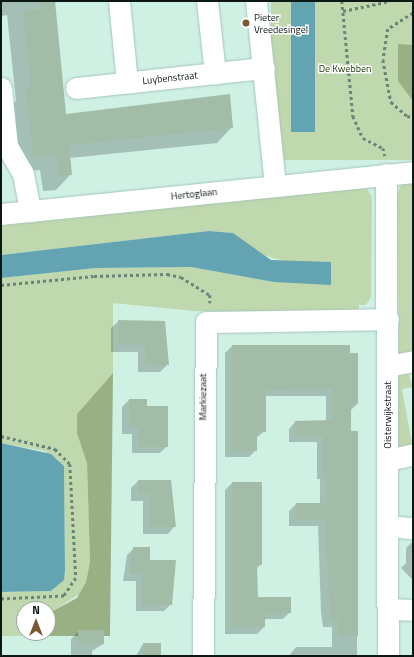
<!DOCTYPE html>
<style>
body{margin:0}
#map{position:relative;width:414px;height:657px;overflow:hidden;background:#cef1e4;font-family:"Titillium Web",sans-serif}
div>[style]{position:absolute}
.green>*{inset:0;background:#c0d8ad;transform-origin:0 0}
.forest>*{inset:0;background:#98b083}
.water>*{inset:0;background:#64a4b2;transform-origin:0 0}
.shadow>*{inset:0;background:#0003}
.building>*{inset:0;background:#a3bca8;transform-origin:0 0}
.path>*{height:2.5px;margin-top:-1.25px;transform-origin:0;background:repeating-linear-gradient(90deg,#6c837a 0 3px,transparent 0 6px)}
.roads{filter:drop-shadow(0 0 1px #a4c5b9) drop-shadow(0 0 1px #a4c5b9)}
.minor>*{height:21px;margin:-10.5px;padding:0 10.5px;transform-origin:10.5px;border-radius:10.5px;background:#fff}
.dots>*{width:11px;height:11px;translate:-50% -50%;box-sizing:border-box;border:2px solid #fff;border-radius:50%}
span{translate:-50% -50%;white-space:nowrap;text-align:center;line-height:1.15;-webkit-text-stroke:3px #fff;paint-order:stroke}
.poi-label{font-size:10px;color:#0c1814}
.left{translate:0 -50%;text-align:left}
.park-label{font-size:10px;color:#273e0c}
.street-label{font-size:10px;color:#0c1814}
.frame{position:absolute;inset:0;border:2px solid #0c1814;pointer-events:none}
.north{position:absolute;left:16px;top:601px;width:40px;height:40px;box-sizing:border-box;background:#fff;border:1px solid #9ea3a1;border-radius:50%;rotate:0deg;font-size:11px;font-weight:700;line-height:16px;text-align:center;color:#0c1814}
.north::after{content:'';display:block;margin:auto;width:14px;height:18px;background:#79582f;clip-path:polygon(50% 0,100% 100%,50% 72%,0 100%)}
</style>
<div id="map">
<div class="green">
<div style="left:271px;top:1px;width:142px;height:159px"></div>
<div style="clip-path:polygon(413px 180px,413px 354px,399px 353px,397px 195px,401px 185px)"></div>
<div style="clip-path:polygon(364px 184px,372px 197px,371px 297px,366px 305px,359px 305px,359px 311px,194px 311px,113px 303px,113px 373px,77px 414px,87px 463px,90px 562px,84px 591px,48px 614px,48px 609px,24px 609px,24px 633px,44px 636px,1px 636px,1px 592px,51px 591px,64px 580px,65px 571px,64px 475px,59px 460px,44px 451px,1px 443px,1px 278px,96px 268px,191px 267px,274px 282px,287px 262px,259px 254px,233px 233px,210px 231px,1px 255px,1px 221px)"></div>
<div style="clip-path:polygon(408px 372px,413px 387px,402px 389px,413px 449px,397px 453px,398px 374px)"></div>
</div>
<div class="forest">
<div style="clip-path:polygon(398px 44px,413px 45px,413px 101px,398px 81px)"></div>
<div style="clip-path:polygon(113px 373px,110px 636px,44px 636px,48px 633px,49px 613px,77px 598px,86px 582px,90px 562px,87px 463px,77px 433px,77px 414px)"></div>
</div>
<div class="water">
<div style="left:291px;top:1px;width:24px;height:131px"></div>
<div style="clip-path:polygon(209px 231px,233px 233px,271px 260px,331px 262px,331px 285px,274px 282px,191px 267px,96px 268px,1px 278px,1px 255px)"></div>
<div style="clip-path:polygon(1px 443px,51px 454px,64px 466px,65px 571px,64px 580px,51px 591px,1px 592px)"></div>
</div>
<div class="shadow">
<div style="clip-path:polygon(1px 1px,59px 1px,54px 2px,65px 116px,232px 127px,217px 143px,70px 158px,71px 174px,56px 190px,43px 191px,40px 170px,18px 172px,11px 105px,16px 101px,7px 15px,2px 16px)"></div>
<div style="clip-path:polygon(119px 321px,167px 365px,160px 372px,138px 372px,138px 352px,111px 352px,111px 328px)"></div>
<div style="clip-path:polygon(232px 346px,349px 346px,357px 404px,350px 411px,357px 535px,357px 656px,289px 656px,296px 647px,332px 647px,332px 627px,323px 627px,321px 613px,318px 526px,289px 526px,289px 511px,296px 504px,320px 504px,320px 479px,317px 479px,317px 442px,289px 442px,289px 429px,295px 422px,326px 421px,326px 396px,265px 396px,265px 431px,256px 438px,256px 450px,249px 457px,225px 457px,225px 353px)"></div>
<div style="clip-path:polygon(129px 400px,146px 407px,167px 446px,160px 453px,132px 453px,132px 434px,122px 434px,122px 407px)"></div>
<div style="clip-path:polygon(139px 480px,170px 480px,175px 526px,168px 534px,143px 534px,143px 501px,131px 501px,131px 488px)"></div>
<div style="clip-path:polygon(232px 483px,261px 564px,256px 569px,257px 598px,290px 612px,283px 619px,264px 619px,264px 627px,257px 634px,225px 634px,225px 490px)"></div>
<div style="clip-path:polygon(413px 541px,413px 580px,401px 568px,406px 563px,406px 548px)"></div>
<div style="clip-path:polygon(134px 548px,149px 561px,171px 604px,164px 611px,136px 611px,136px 581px,123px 581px,127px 555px)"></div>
<div style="clip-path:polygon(78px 632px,103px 644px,92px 651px,92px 656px,71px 656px,71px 639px)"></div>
<div style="clip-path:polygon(143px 644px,160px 656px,136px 656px)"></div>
</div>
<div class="building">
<div style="clip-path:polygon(40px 1px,55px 1px,66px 114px,230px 94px,233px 128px,69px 145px,72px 175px,58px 176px,56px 155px,33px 157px,26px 89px,31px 88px,23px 11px,41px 9px)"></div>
<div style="clip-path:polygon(118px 320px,165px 321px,169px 365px,145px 365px,145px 345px,118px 345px)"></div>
<div style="clip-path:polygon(232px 345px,350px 345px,350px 353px,358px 353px,358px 404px,351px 404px,351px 431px,358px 431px,358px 636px,338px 636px,338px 620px,330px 620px,325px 520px,296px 520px,296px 503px,327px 503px,327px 473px,323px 473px,323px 436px,295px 436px,295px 421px,332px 420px,332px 389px,266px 390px,266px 432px,257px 432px,257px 451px,232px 451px)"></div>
<div style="clip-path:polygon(129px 399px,147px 399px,147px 406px,168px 406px,168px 447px,139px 447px,139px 427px,129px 427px)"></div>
<div style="clip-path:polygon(138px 480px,171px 480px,176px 527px,150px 527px,150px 494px,138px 494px)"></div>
<div style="clip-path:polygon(232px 482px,262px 482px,262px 565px,257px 565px,258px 597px,291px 597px,291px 613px,265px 613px,265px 627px,232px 627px)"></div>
<div style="clip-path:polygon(133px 547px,150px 547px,150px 560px,176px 560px,172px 605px,142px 605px,142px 574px,129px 574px)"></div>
<div style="left:104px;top:630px;width:14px;height:26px;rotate:90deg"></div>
<div style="left:143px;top:643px;width:18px;height:13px"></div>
</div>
<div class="path">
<div style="left:342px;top:1px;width:116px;rotate:84.5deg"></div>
<div style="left:353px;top:116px;width:24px;rotate:66deg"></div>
<div style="left:363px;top:138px;width:22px;rotate:27deg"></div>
<div style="left:383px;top:148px;width:8px;rotate:76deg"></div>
<div style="left:343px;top:11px;width:48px;rotate:-12deg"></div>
<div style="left:413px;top:13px;width:30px;rotate:147deg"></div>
<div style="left:388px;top:29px;width:31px;rotate:99deg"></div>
<div style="left:383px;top:60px;width:43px;rotate:79.2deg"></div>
<div style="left:391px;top:102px;width:21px;rotate:41deg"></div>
<div style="left:407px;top:116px;width:6px;rotate:9deg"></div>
<div style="left:1px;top:285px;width:93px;rotate:-5.5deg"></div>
<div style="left:94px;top:276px;width:73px;rotate:-1.6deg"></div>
<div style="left:167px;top:274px;width:14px;rotate:12deg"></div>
<div style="left:181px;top:277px;width:34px;rotate:32deg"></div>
<div style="left:210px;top:295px;width:8px;rotate:90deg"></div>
<div style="left:1px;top:436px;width:56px;rotate:13.5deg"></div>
<div style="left:55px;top:449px;width:21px;rotate:45deg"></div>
<div style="left:70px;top:464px;width:114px;rotate:87deg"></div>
<div style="left:76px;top:578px;width:22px;rotate:124deg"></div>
<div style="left:64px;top:596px;width:63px;rotate:177.3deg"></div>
</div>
<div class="roads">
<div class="minor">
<div style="left:119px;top:1px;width:82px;rotate:84.4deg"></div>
<div style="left:207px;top:1px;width:73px;rotate:83.7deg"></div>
<div style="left:256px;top:1px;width:185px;rotate:84.1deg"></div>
<div style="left:1px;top:88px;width:58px;rotate:84.1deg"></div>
<div style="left:7px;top:146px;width:32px;rotate:60deg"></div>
<div style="left:23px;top:174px;width:38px;rotate:79deg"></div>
<div style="left:76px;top:88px;width:189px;rotate:-6.1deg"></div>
<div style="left:386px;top:174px;width:482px;rotate:89.8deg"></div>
<div style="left:1px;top:214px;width:414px;rotate:-5.8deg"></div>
<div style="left:388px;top:366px;width:25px;rotate:-11deg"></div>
<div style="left:388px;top:460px;width:26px;rotate:-13deg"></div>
<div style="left:388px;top:526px;width:25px;rotate:5deg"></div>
<div style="left:388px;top:609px;width:25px;rotate:2deg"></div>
<div style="left:203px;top:656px;width:334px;rotate:-89.5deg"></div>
<div style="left:206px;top:322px;width:182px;rotate:-0.9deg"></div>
</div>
</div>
<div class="dots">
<div style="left:246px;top:23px;background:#79582f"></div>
</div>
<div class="poi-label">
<span class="left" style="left:254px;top:23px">Pieter<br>Vreedesingel</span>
</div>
<div class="park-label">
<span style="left:345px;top:69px">De Kwebben</span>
</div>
<div class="street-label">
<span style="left:170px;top:78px;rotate:-6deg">Luybenstraat</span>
<span style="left:194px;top:194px;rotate:-6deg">Hertoglaan</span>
<span style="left:203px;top:397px;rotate:-90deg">Markiezaat</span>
<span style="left:388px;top:415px;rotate:-90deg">Oisterwijkstraat</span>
</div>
<div class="frame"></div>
<div class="north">N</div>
</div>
